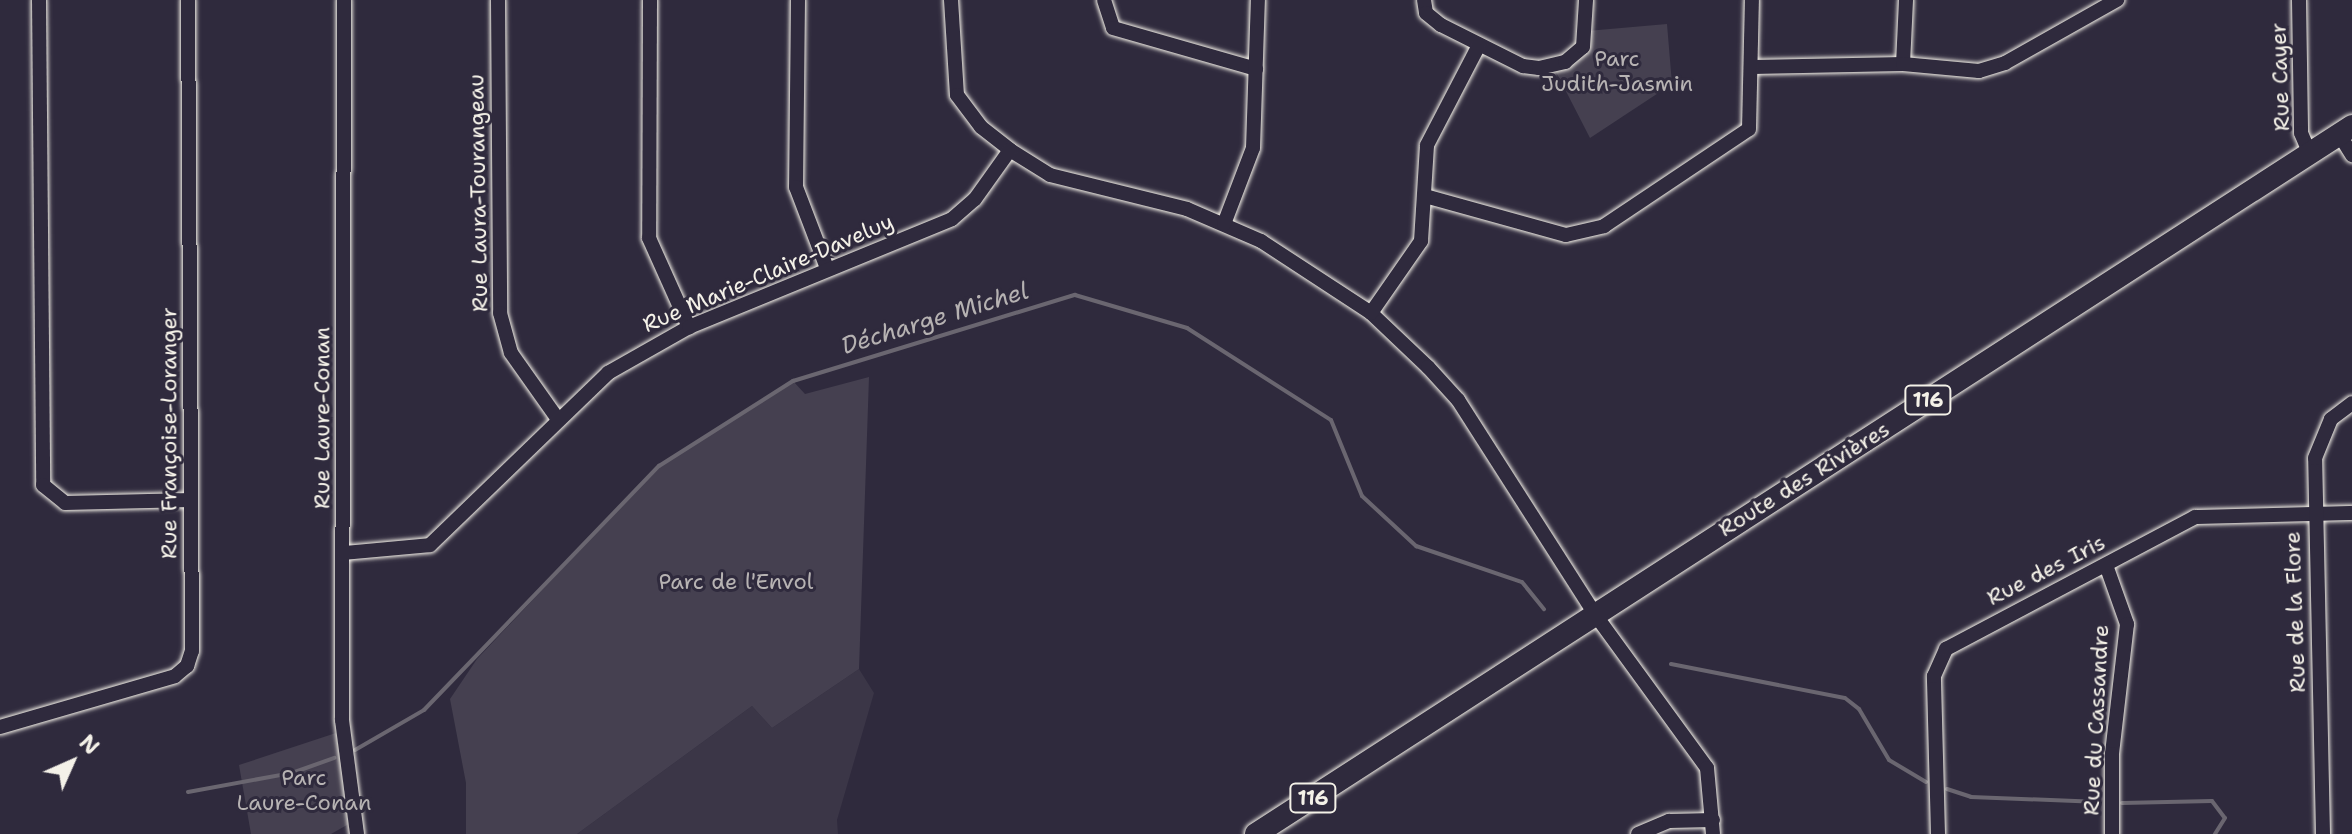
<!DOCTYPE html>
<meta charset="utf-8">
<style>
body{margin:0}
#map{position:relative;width:2352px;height:834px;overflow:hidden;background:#2f2a3d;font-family:"Shantell Sans",sans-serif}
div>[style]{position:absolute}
.built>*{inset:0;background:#3b3647}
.green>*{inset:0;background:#454050}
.stream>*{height:4px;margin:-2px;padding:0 2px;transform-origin:2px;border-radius:2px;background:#6a6670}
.roads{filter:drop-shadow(0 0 2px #f4f1e8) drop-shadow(0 0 2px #f4f1e8)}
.minor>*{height:14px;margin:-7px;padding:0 7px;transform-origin:7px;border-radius:7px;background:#2f2a3d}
.primary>*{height:22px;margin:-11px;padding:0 11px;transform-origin:11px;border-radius:11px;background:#2f2a3d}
span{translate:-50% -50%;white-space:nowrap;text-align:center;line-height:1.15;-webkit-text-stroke:6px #2f2a3d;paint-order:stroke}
.shield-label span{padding:2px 6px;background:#2f2a3d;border:2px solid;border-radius:6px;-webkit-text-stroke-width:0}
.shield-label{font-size:20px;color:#f4f1e8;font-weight:700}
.park-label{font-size:22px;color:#b7b3b3}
.street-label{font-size:22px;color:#f4f1e8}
.water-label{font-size:24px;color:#b6b2b2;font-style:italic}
.north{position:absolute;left:32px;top:722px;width:80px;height:80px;-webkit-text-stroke:6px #2f2a3d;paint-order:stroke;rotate:45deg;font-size:22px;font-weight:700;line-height:32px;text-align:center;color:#f4f1e8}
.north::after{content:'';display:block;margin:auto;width:28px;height:36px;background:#f4f1e8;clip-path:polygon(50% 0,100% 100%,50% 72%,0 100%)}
</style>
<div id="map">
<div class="built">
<div style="clip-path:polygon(859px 669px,874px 693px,837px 820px,838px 834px,577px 834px,752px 706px,772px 728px)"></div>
</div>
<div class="green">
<div style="clip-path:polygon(1667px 24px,1672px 84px,1590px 138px,1553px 66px,1565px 62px,1587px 31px)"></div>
<div style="clip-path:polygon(869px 377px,859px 669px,772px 728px,752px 706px,577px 834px,466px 834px,466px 783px,450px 699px,477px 659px,659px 466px,793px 381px,805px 394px)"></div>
<div style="clip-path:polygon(342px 731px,354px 821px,331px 834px,251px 834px,239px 765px)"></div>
</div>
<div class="stream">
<div style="left:1671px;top:664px;width:177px;rotate:11.1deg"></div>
<div style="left:1845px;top:698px;width:18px;rotate:38deg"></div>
<div style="left:1859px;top:709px;width:59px;rotate:59.5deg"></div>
<div style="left:1889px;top:760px;width:43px;rotate:30.7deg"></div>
<div style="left:355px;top:750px;width:80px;rotate:-30.1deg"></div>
<div style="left:424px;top:710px;width:339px;rotate:-46.1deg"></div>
<div style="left:659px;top:466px;width:159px;rotate:-32.4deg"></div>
<div style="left:793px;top:381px;width:295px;rotate:-17deg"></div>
<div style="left:1075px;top:295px;width:117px;rotate:16.4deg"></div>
<div style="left:1187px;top:328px;width:171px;rotate:32.6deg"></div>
<div style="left:1331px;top:420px;width:82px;rotate:67.8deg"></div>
<div style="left:1362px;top:496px;width:74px;rotate:42.8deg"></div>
<div style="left:1416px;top:546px;width:112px;rotate:18.8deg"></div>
<div style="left:1522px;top:582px;width:35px;rotate:51deg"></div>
<div style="left:1947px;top:789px;width:25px;rotate:18deg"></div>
<div style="left:1971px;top:797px;width:129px;rotate:2.2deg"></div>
<div style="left:188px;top:792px;width:106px;rotate:-10.4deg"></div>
<div style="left:292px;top:773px;width:45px;rotate:-19.7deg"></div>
<div style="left:2122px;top:803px;width:90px;rotate:-1.3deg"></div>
<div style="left:2212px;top:801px;width:21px;rotate:53deg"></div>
<div style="left:2225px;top:818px;width:19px;rotate:122deg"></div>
</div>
<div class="roads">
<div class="minor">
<div style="left:39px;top:0;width:485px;rotate:89.5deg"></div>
<div style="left:43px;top:485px;width:28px;rotate:39deg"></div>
<div style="left:65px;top:503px;width:126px;rotate:-1.4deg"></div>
<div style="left:344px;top:0;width:720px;rotate:90.16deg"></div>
<div style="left:342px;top:720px;width:115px;rotate:82.5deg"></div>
<div style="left:498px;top:0;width:313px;rotate:89.6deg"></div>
<div style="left:500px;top:313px;width:41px;rotate:74.6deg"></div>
<div style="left:511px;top:353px;width:80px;rotate:54.7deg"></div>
<div style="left:650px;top:0;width:238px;rotate:90.2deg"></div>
<div style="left:649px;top:238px;width:98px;rotate:65.8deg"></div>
<div style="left:798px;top:0;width:187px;rotate:90.6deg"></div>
<div style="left:796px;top:187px;width:87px;rotate:69.1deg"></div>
<div style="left:951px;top:0;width:95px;rotate:86.4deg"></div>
<div style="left:957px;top:95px;width:40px;rotate:53deg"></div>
<div style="left:981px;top:127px;width:37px;rotate:38deg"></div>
<div style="left:1010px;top:150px;width:47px;rotate:32deg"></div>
<div style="left:1050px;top:175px;width:141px;rotate:13.9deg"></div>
<div style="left:1187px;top:209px;width:81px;rotate:23.4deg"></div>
<div style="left:1261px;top:241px;width:131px;rotate:33.2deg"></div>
<div style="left:1371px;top:313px;width:79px;rotate:43.5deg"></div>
<div style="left:1428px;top:367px;width:45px;rotate:47.7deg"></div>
<div style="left:1458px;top:400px;width:253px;rotate:57.4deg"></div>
<div style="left:1594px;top:613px;width:192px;rotate:53.9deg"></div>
<div style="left:1707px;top:768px;width:66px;rotate:84.8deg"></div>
<div style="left:1104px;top:0;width:29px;rotate:72deg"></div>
<div style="left:1113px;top:28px;width:149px;rotate:16deg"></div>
<div style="left:1424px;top:0;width:13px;rotate:81deg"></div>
<div style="left:1426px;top:13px;width:19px;rotate:39deg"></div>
<div style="left:1441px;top:25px;width:92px;rotate:26.6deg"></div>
<div style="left:1523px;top:66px;width:16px;rotate:7deg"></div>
<div style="left:1539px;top:68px;width:27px;rotate:-13deg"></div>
<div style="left:1565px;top:62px;width:23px;rotate:-40deg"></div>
<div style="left:1583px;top:47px;width:47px;rotate:-86.3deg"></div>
<div style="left:2299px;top:0;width:133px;rotate:89.1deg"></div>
<div style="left:2301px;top:133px;width:21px;rotate:67deg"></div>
<div style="left:1903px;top:64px;width:64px;rotate:-87.3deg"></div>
<div style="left:1753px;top:67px;width:150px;rotate:-1.1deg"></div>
<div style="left:1903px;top:64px;width:76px;rotate:5.3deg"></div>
<div style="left:1979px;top:71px;width:27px;rotate:-17deg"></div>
<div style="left:2005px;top:63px;width:129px;rotate:-29.4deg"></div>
<div style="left:2339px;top:134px;width:25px;rotate:58deg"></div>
<div style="left:1425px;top:196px;width:146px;rotate:15.5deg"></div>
<div style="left:1566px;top:235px;width:39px;rotate:-13deg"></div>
<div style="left:1604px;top:226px;width:174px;rotate:-33.8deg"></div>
<div style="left:1749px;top:129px;width:129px;rotate:-88.7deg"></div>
<div style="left:1224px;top:224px;width:81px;rotate:-69.1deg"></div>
<div style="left:1253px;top:148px;width:148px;rotate:-88.1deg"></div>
<div style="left:1371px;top:313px;width:88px;rotate:-55.2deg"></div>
<div style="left:1421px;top:241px;width:96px;rotate:-86.4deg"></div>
<div style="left:1427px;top:145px;width:113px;rotate:-62.5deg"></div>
<div style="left:344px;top:553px;width:86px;rotate:-5.3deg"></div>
<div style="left:430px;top:545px;width:248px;rotate:-44deg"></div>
<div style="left:608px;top:373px;width:93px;rotate:-29.6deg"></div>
<div style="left:689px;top:327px;width:284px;rotate:-22.3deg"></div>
<div style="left:952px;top:219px;width:30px;rotate:-41deg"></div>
<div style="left:975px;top:199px;width:60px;rotate:-54.5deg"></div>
<div style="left:2106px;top:565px;width:63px;rotate:70.4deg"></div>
<div style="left:2127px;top:624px;width:131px;rotate:96.6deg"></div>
<div style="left:2112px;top:754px;width:80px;rotate:90deg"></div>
<div style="left:0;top:727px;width:182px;rotate:-16.2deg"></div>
<div style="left:175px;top:676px;width:16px;rotate:-40deg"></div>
<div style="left:187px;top:666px;width:16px;rotate:-72deg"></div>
<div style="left:192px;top:651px;width:651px;rotate:-90.35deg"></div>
<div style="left:1638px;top:834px;width:34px;rotate:-23deg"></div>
<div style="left:1669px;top:821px;width:44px;rotate:-1.3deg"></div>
<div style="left:1938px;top:834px;width:158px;rotate:-91.5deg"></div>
<div style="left:1934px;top:676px;width:30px;rotate:-66deg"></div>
<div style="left:1946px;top:649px;width:282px;rotate:-27.9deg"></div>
<div style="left:2195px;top:517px;width:157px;rotate:-1.5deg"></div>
<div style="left:2323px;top:834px;width:376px;rotate:-91.2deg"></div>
<div style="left:2315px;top:458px;width:42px;rotate:-67.7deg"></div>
<div style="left:2331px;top:419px;width:26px;rotate:-37deg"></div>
</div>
<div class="primary">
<div style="left:1256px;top:834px;width:1305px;rotate:-32.86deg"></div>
</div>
</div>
<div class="shield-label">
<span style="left:1928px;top:400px">116</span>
<span style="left:1313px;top:798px">116</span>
</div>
<div class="park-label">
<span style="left:1617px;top:71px">Parc<br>Judith-Jasmin</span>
<span style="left:736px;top:582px">Parc de l'Envol</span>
<span style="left:304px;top:790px">Parc<br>Laure-Conan</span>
</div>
<div class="street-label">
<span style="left:2280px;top:77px;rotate:-92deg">Rue Cayer</span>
<span style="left:478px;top:193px;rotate:-91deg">Rue Laura-Tourangeau</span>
<span style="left:768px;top:273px;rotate:-23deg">Rue Marie-Claire-Daveluy</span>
<span style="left:322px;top:418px;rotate:-90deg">Rue Laure-Conan</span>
<span style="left:169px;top:433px;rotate:-90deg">Rue Françoise-Loranger</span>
<span style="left:1804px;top:479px;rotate:-32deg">Route des Rivières</span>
<span style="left:2046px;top:570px;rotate:-27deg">Rue des Iris</span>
<span style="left:2295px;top:612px;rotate:-92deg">Rue de la Flore</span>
<span style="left:2096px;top:720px;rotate:-87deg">Rue du Cassandre</span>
</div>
<div class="water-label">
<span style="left:935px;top:319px;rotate:-17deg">Décharge Michel</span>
</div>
<div class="north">N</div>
</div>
